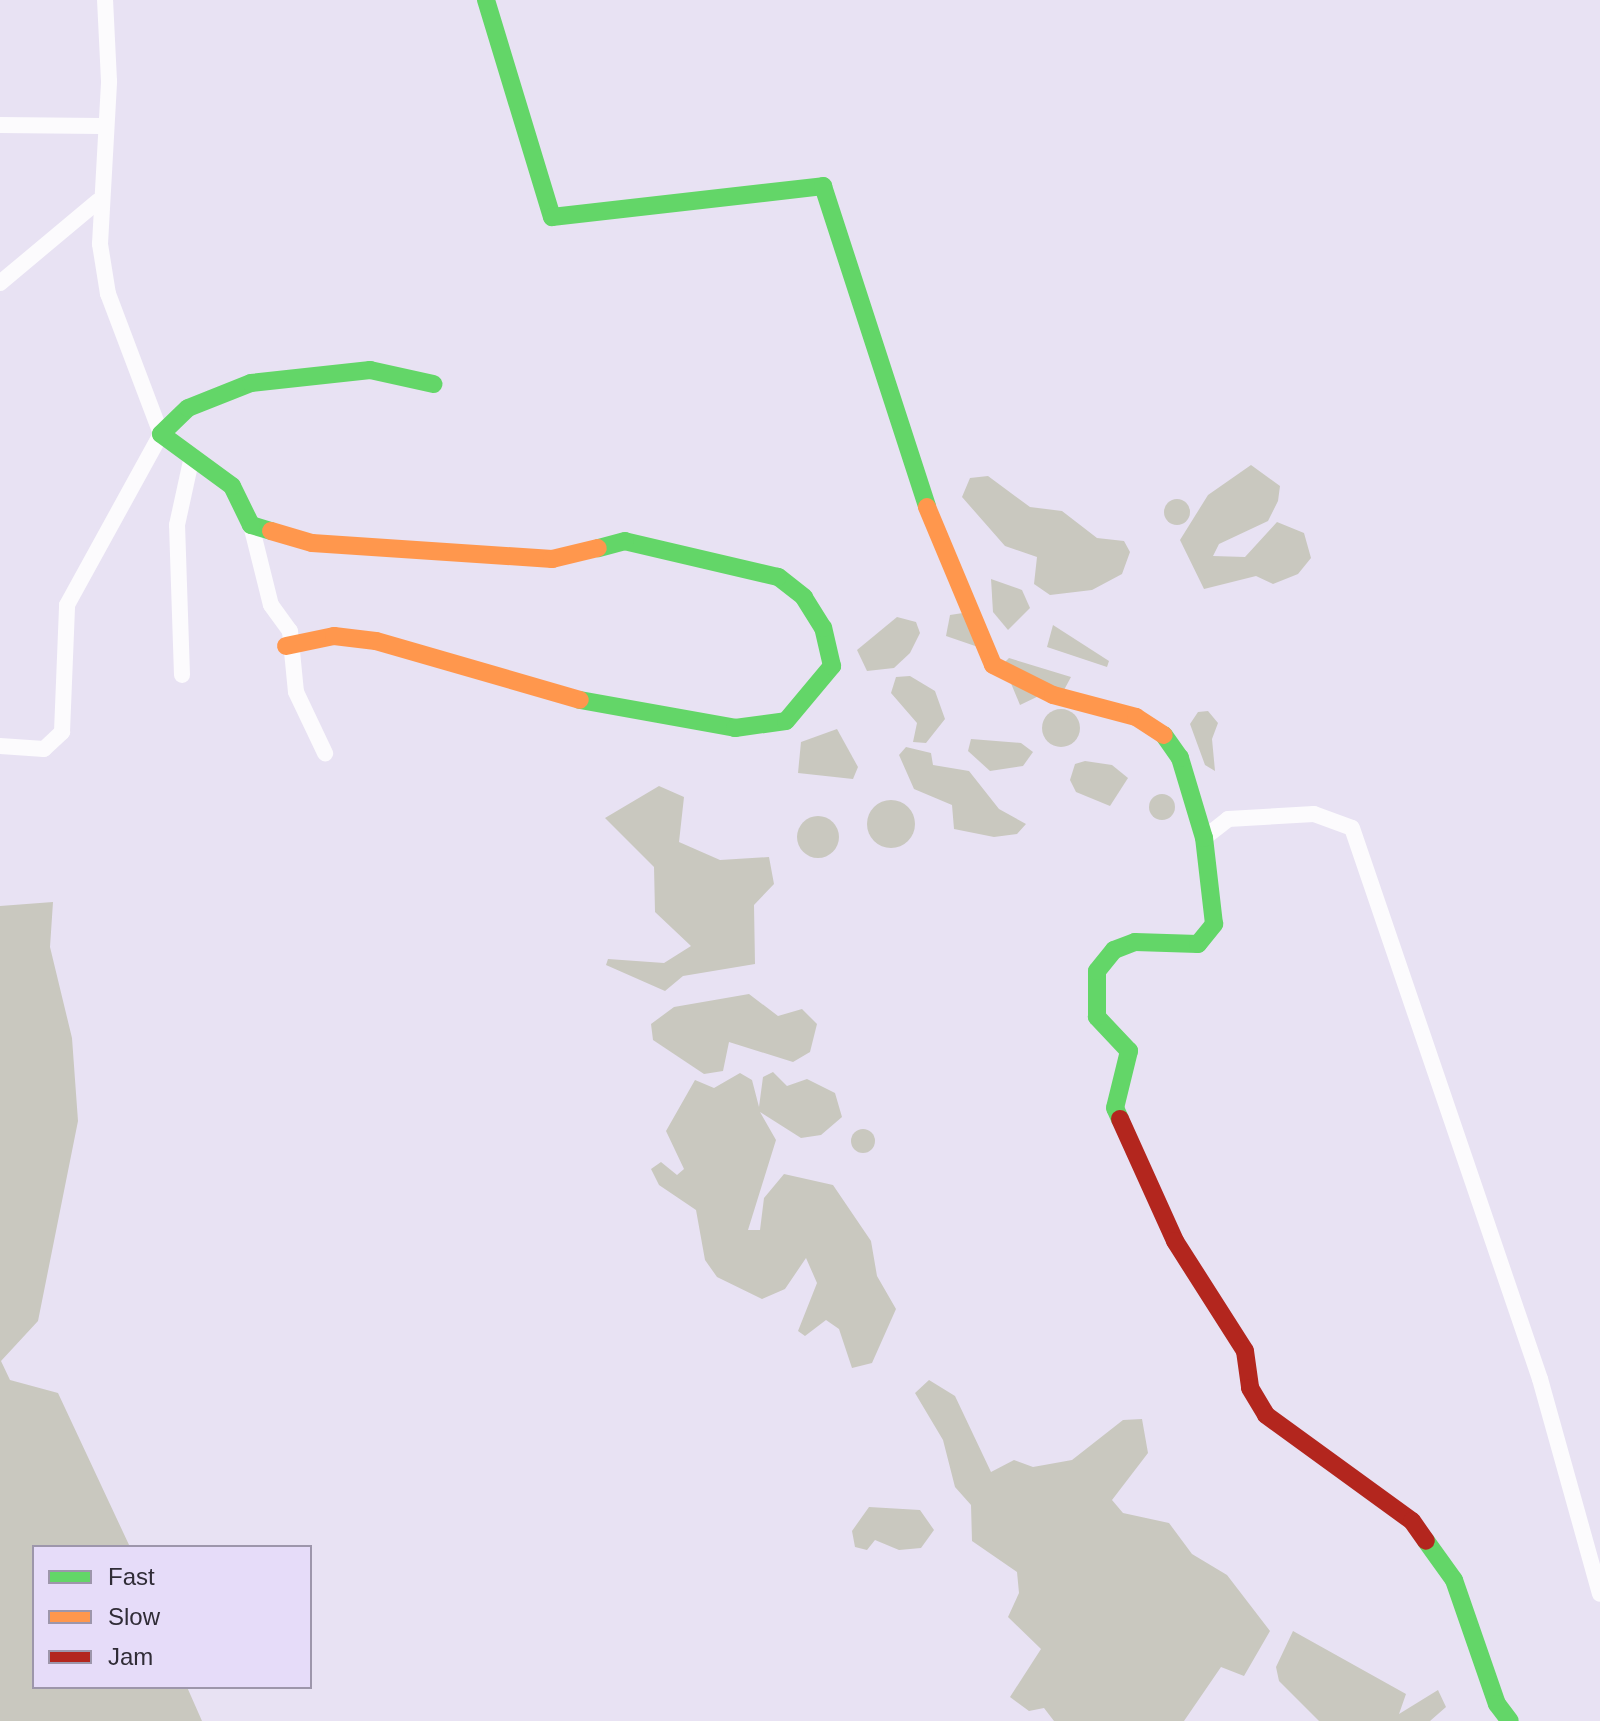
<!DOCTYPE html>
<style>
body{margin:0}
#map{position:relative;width:1600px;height:1721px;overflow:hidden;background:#e8e2f3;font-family:Arial,sans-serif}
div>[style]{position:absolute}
.green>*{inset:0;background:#c9c8bf}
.round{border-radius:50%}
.street>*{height:16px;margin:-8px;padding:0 8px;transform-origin:8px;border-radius:8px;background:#fcfbfd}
.fast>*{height:18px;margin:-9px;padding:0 9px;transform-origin:9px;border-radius:9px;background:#63d668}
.slow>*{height:18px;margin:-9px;padding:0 9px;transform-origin:9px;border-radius:9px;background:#ff974d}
.jam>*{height:18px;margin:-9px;padding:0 9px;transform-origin:9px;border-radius:9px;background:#b3261e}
span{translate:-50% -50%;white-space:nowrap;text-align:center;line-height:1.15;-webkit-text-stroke:6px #e6dcf9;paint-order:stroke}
.legend{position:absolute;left:32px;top:1545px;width:280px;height:144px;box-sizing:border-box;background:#e6dcf9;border:2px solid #9d96ab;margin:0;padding:10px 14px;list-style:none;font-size:24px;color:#302c37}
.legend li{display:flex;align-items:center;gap:16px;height:40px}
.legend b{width:40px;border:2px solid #9d96ab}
</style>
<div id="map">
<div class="green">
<div style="clip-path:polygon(1251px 465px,1280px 486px,1278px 501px,1268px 521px,1219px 544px,1213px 556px,1245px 557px,1277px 522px,1304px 533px,1311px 558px,1298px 574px,1273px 584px,1256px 576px,1204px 589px,1180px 540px,1208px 495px)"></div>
<div style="clip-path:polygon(988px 476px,1030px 507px,1062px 511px,1097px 538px,1124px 541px,1130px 552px,1122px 574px,1092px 590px,1050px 595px,1034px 584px,1037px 557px,1005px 546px,962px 497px,970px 478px)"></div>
<div class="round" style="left:1164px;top:499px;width:26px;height:26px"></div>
<div style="clip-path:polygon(991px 579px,1022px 590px,1030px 608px,1008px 630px,993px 612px)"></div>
<div style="clip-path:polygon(963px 613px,981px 648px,946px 636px,950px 615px)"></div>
<div style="clip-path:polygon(897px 617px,916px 622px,920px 633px,910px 653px,894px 668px,867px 671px,857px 650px)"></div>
<div style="clip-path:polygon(1053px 625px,1109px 661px,1107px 667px,1047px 647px)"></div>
<div style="clip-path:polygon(1009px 658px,1071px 677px,1057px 703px,1045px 693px,1020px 705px,1003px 664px)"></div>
<div style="clip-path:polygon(910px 676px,935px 691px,945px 719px,926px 743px,913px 742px,917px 723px,891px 693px,896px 677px)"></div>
<div class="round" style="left:1042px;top:709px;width:38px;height:38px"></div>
<div style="clip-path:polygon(1208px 711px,1218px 723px,1212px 739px,1215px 771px,1205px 765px,1190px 724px,1198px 712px)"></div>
<div style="clip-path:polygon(837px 729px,858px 767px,853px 779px,798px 773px,801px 742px)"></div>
<div style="clip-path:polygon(971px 739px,1021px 743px,1033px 752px,1023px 766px,990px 771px,968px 751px)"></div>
<div style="clip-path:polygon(906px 747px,931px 753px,933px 765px,969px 771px,999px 809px,1026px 824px,1017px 834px,994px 837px,954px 829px,952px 805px,914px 789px,899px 755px)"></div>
<div style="clip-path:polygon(1085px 761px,1112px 765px,1128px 778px,1110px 806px,1076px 792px,1070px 780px,1075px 764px)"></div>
<div style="clip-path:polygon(659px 786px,684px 797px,679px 842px,720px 860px,769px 857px,774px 884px,754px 905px,755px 964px,683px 976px,665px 991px,606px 965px,608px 959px,664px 963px,691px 946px,655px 912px,654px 867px,605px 818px)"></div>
<div class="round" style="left:1149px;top:794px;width:26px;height:26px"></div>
<div class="round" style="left:867px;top:800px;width:48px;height:48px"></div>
<div class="round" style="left:797px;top:816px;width:42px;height:42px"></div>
<div style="clip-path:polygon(53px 902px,50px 947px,72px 1038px,78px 1121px,38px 1321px,1px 1361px,10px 1380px,58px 1393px,130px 1547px,34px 1547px,34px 1687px,187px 1687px,202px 1721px,0 1721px,0 906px)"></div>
<div style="clip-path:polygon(749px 994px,778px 1016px,802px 1009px,817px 1024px,810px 1052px,793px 1062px,729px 1042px,723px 1071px,704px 1074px,653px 1040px,651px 1024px,674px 1007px)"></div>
<div style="clip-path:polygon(773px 1072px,787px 1086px,807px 1079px,835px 1093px,842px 1117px,821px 1135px,801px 1138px,760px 1112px,776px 1140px,748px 1230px,760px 1230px,764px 1198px,784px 1174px,833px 1185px,871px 1241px,877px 1276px,896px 1309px,872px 1363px,852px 1368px,839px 1329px,826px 1320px,805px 1336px,798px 1331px,817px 1283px,806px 1258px,785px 1289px,762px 1299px,717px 1277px,705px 1260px,696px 1210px,659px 1185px,651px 1169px,661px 1162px,677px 1175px,684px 1169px,666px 1131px,695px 1080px,714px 1088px,740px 1073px,752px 1080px,759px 1107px,763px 1077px)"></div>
<div class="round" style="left:851px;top:1129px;width:24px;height:24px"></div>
<div style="clip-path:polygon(929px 1380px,955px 1396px,991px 1472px,1014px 1460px,1033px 1467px,1072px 1460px,1123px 1420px,1142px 1419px,1148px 1453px,1112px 1500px,1123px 1513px,1169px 1523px,1192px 1554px,1227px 1575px,1270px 1631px,1244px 1676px,1221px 1667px,1184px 1721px,1054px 1721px,1044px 1708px,1029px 1711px,1010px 1697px,1041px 1649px,1008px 1617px,1019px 1593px,1017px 1572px,972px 1541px,971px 1505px,955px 1487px,943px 1440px,915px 1393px)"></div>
<div style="clip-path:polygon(869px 1507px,920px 1510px,934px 1530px,921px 1548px,899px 1550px,875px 1540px,867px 1550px,855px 1547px,852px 1531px)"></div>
<div style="clip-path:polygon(1293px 1631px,1406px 1694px,1399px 1714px,1438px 1690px,1446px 1707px,1430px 1721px,1319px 1721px,1279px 1681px,1276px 1667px)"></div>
</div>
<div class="street">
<div style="left:0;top:125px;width:101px;rotate:0.6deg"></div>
<div style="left:0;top:283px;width:128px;rotate:-39.9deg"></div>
<div style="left:251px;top:525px;width:82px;rotate:76deg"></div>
<div style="left:271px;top:605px;width:32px;rotate:54deg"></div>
<div style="left:290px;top:631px;width:61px;rotate:84.4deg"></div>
<div style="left:296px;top:692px;width:68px;rotate:64.6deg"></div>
<div style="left:182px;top:675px;width:150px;rotate:-91.9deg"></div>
<div style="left:177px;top:525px;width:71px;rotate:-77.7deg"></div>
<div style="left:0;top:746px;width:44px;rotate:3.9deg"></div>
<div style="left:44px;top:749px;width:25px;rotate:-43deg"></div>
<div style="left:62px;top:732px;width:127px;rotate:-87.7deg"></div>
<div style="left:67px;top:605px;width:195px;rotate:-61.2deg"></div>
<div style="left:161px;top:434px;width:150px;rotate:-110.7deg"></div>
<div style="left:108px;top:294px;width:51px;rotate:-99.1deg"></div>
<div style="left:100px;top:244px;width:163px;rotate:-86.8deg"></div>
<div style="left:109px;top:81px;width:81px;rotate:-92.8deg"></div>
<div style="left:1204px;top:838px;width:31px;rotate:-38deg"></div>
<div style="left:1228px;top:819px;width:86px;rotate:-3.3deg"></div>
<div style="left:1314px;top:814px;width:40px;rotate:20.2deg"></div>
<div style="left:1352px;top:828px;width:582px;rotate:71.16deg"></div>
<div style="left:1540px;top:1379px;width:223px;rotate:74.4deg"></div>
</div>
<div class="fast">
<div style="left:486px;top:0;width:227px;rotate:73.1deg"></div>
<div style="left:552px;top:217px;width:273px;rotate:-6.5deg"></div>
<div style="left:823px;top:186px;width:337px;rotate:72deg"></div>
<div style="left:271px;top:531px;width:21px;rotate:-163deg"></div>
<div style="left:251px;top:525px;width:43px;rotate:-116deg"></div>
<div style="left:232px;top:486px;width:88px;rotate:-143.8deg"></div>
<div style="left:161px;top:434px;width:37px;rotate:-44deg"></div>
<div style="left:188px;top:408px;width:68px;rotate:-21.6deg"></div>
<div style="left:251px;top:383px;width:120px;rotate:-6.2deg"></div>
<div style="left:370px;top:370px;width:65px;rotate:12.5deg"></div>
<div style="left:580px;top:700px;width:158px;rotate:10.2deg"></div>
<div style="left:735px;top:728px;width:51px;rotate:-7.8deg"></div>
<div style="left:786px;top:721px;width:72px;rotate:-50.1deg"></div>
<div style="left:832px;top:666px;width:39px;rotate:-103deg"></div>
<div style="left:823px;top:628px;width:36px;rotate:-122deg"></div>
<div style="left:804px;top:597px;width:33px;rotate:-142deg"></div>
<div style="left:778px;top:577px;width:157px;rotate:-166.8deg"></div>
<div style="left:625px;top:541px;width:28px;rotate:165deg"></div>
<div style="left:1120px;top:1119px;width:12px;rotate:-114deg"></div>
<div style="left:1115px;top:1108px;width:59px;rotate:-76.2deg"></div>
<div style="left:1129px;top:1051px;width:47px;rotate:-133.3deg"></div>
<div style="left:1097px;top:1017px;width:46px;rotate:-90deg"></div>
<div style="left:1097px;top:971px;width:27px;rotate:-51deg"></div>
<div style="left:1114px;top:950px;width:22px;rotate:-21deg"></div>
<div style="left:1135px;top:942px;width:63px;rotate:1.8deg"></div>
<div style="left:1198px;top:944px;width:26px;rotate:-51deg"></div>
<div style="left:1214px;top:924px;width:87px;rotate:-96.6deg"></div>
<div style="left:1204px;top:838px;width:84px;rotate:-106.7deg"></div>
<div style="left:1180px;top:758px;width:28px;rotate:-125deg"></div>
<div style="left:1426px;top:1541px;width:48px;rotate:54.3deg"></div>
<div style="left:1454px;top:1580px;width:131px;rotate:70.9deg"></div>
<div style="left:1497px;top:1704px;width:21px;rotate:53deg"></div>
</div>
<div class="slow">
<div style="left:927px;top:507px;width:171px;rotate:67.3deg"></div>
<div style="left:993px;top:665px;width:67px;rotate:26.6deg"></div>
<div style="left:1053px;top:695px;width:86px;rotate:14.8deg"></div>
<div style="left:1136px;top:717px;width:33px;rotate:33deg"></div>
<div style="left:271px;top:531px;width:43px;rotate:16.3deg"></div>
<div style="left:312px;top:543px;width:241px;rotate:3.8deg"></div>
<div style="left:552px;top:559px;width:47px;rotate:-13.4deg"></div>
<div style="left:286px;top:646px;width:49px;rotate:-11.8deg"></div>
<div style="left:334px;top:636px;width:42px;rotate:6.8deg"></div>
<div style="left:376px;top:641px;width:212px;rotate:16.1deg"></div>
</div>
<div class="jam">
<div style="left:1120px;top:1119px;width:134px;rotate:65.7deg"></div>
<div style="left:1175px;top:1241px;width:130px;rotate:57.5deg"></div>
<div style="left:1245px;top:1351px;width:37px;rotate:82deg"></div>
<div style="left:1250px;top:1388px;width:31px;rotate:59deg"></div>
<div style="left:1266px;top:1415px;width:180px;rotate:36deg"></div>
<div style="left:1412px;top:1521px;width:24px;rotate:55deg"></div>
</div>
<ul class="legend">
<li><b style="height:10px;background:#63d668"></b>Fast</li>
<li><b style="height:10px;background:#ff974d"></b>Slow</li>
<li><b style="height:10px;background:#b3261e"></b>Jam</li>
</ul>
</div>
